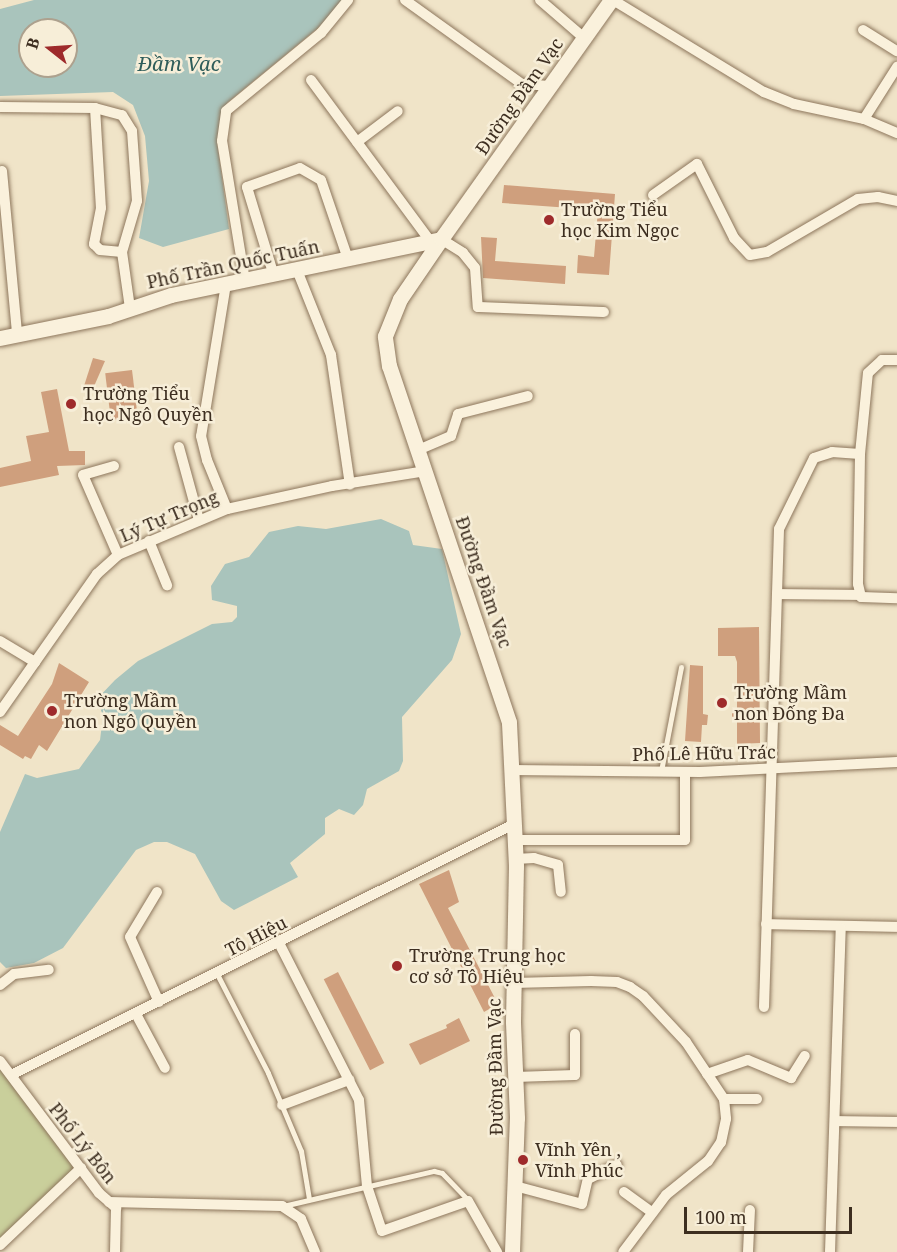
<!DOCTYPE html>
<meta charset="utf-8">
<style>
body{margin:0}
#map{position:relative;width:897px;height:1252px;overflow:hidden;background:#f0e4c8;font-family:"Noto Serif",serif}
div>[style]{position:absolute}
.green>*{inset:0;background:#c9cf9b}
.water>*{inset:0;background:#a9c4bc}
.building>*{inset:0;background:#cf9f7d;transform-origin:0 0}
.roads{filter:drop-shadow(0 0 2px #8d765c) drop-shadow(0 0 2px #8d765c)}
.lane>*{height:5px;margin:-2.5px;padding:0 2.5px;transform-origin:2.5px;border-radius:2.5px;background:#faf1dc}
.street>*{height:10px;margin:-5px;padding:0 5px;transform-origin:5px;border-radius:5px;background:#faf1dc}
.secondary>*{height:15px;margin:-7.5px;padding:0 7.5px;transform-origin:7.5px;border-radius:7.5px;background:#faf1dc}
.dots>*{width:16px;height:16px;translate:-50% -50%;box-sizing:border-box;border:3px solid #f7eed8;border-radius:50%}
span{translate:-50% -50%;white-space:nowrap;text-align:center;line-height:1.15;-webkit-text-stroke:5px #f7eed8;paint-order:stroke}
.street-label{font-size:18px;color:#3d2e20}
.poi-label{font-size:18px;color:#3d2e20}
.left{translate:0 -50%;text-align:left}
.water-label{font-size:20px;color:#2f5d5a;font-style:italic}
.north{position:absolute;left:18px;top:18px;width:60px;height:60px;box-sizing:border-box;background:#f7eed8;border:2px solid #ada18e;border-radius:50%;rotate:287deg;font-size:16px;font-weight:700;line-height:24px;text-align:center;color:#3d2e20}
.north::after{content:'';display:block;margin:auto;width:21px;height:27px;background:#9e2a2b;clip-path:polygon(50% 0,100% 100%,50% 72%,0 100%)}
.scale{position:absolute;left:684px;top:1207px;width:168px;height:27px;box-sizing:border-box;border:3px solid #3d2e20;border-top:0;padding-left:8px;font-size:18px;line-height:21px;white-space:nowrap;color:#3d2e20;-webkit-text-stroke:4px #f7eed8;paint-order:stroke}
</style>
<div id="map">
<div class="green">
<div style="clip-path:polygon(0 1064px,81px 1168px,0 1245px)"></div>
</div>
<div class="water">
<div style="clip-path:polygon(evenodd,34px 0,343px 0,318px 28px,227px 103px,217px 141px,229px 229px,163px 247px,139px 238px,149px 181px,145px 136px,133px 105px,113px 92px,0 96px,0 9px,34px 0,30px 30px,66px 30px,66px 66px,30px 66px,30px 30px)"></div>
<div style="clip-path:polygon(381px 519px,409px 531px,413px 545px,442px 549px,461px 634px,452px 660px,402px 717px,403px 761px,399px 771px,367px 789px,363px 805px,354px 815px,339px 809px,325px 818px,325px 834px,290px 863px,298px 877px,234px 910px,221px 901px,195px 854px,167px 842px,154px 842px,136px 850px,63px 948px,34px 963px,6px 968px,0 962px,0 832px,25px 774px,37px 778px,79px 769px,100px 740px,103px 716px,97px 699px,115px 680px,138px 661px,212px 624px,232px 622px,237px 617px,237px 606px,212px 600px,211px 586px,225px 564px,249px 557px,269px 532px,298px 526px,326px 529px)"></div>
</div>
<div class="building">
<div style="clip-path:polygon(504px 185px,615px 194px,609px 275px,577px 273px,578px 255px,594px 257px,598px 210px,502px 203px)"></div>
<div style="clip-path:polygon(481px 237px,497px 238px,495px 261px,566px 266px,565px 284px,483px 278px)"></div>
<div style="clip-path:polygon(93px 358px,105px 361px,92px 391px,83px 389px)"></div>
<div style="left:132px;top:370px;width:47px;height:27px;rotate:83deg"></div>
<div style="clip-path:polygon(57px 389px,69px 451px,85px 451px,85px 465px,57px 466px,59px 475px,0 487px,0 468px,31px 461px,26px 436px,49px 432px,41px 392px)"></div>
<div style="clip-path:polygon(759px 627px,760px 743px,737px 744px,737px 721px,732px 721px,732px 708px,737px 708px,737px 662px,735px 656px,718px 656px,718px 628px)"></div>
<div style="clip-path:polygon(59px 663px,89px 682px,47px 751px,39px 745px,31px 759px,25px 756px,23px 759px,0 745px,0 725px,18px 736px,52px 684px)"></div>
<div style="clip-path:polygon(690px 665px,703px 666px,703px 714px,708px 715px,707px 725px,702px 725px,701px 742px,685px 741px)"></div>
<div style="clip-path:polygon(449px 870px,459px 902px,448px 908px,498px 1004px,484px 1012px,419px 884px)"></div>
<div style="left:338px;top:972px;width:102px;height:16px;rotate:63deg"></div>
<div style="clip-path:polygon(459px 1018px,470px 1041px,420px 1065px,409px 1044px,447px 1028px,446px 1025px)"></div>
</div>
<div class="roads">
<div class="lane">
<div style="left:661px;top:771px;width:106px;rotate:-79.1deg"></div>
<div style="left:217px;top:974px;width:111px;rotate:62.7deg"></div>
<div style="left:268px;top:1073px;width:85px;rotate:67.1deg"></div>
<div style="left:301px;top:1151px;width:49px;rotate:80.5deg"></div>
<div style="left:283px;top:1206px;width:155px;rotate:-13.1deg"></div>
<div style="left:434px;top:1171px;width:8px;rotate:14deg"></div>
<div style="left:442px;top:1173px;width:37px;rotate:46deg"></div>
</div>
<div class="street">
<div style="left:405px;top:0;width:144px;rotate:35.7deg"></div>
<div style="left:522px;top:84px;width:27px;rotate:4deg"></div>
<div style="left:540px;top:0;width:58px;rotate:40.8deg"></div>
<div style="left:613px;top:0;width:177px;rotate:31.4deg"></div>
<div style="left:764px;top:92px;width:32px;rotate:22deg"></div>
<div style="left:794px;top:104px;width:72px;rotate:12.1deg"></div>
<div style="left:864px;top:119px;width:36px;rotate:23deg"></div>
<div style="left:863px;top:30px;width:40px;rotate:32deg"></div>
<div style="left:311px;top:80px;width:200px;rotate:53.5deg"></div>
<div style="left:0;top:107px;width:95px;rotate:0.6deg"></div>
<div style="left:95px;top:108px;width:28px;rotate:15deg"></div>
<div style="left:122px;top:115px;width:19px;rotate:58deg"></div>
<div style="left:132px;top:131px;width:70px;rotate:85.9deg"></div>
<div style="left:137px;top:201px;width:53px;rotate:106.4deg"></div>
<div style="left:122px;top:252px;width:57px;rotate:81.9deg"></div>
<div style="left:95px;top:108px;width:100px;rotate:86.6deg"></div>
<div style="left:101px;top:208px;width:37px;rotate:101deg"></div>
<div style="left:94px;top:244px;width:8px;rotate:45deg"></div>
<div style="left:100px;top:250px;width:22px;rotate:5deg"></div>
<div style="left:864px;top:119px;width:62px;rotate:-57.6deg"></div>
<div style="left:357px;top:142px;width:51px;rotate:-37.1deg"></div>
<div style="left:2px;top:171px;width:164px;rotate:84.7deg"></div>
<div style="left:653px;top:195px;width:54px;rotate:-35.2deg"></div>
<div style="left:697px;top:164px;width:83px;rotate:63.4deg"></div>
<div style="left:734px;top:238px;width:23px;rotate:47deg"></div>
<div style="left:750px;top:255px;width:17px;rotate:-10deg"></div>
<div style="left:767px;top:252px;width:105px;rotate:-30.2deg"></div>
<div style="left:858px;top:199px;width:20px;rotate:-6deg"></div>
<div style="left:878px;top:197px;width:19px;rotate:12deg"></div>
<div style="left:441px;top:239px;width:26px;rotate:32deg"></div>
<div style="left:463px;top:253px;width:19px;rotate:51deg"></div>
<div style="left:475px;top:268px;width:39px;rotate:86deg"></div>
<div style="left:478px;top:307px;width:126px;rotate:2.3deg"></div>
<div style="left:297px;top:270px;width:92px;rotate:68.2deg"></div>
<div style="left:331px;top:355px;width:131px;rotate:81.7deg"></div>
<div style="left:274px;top:276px;width:93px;rotate:-106.9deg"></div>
<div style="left:247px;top:187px;width:56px;rotate:-19.7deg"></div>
<div style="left:300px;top:168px;width:24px;rotate:30deg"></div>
<div style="left:321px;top:180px;width:83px;rotate:71.1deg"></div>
<div style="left:245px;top:281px;width:142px;rotate:-99.3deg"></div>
<div style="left:222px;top:141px;width:30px;rotate:-82deg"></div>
<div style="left:226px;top:111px;width:123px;rotate:-39.4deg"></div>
<div style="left:321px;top:33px;width:43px;rotate:-50.7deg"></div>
<div style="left:226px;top:284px;width:154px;rotate:99.3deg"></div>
<div style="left:201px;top:436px;width:25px;rotate:76deg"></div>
<div style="left:207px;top:460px;width:53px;rotate:67.8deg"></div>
<div style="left:179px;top:447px;width:76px;rotate:74.7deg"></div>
<div style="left:418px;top:450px;width:36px;rotate:-23deg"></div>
<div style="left:451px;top:436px;width:23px;rotate:-72deg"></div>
<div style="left:458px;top:414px;width:72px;rotate:-14.4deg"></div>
<div style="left:860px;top:454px;width:130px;rotate:90.9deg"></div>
<div style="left:858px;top:584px;width:13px;rotate:77deg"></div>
<div style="left:861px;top:597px;width:36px;rotate:2deg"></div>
<div style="left:114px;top:466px;width:32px;rotate:164deg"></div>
<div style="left:83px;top:475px;width:87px;rotate:66.4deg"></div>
<div style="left:149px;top:541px;width:48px;rotate:67.8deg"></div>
<div style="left:777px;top:594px;width:83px;rotate:0.7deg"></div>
<div style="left:0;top:641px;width:41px;rotate:31deg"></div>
<div style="left:0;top:712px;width:169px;rotate:-54.9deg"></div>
<div style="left:97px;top:574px;width:28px;rotate:-42deg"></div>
<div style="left:118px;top:555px;width:118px;rotate:-22.9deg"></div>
<div style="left:227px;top:509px;width:107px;rotate:-12.4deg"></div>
<div style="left:332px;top:486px;width:95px;rotate:-9.1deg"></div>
<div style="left:511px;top:770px;width:189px;rotate:0.6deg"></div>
<div style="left:700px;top:772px;width:197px;rotate:-2.9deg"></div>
<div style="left:514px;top:840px;width:171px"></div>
<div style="left:685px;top:840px;width:68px;rotate:-90deg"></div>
<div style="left:515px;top:859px;width:19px;rotate:-3deg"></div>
<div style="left:534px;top:858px;width:25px;rotate:16deg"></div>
<div style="left:558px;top:865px;width:27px;rotate:84deg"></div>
<div style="left:157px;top:892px;width:52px;rotate:121deg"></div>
<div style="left:130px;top:937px;width:71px;rotate:66deg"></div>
<div style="left:766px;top:924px;width:131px;rotate:1.3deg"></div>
<div style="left:279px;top:943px;width:176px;rotate:63deg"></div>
<div style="left:359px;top:1100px;width:86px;rotate:84.7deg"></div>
<div style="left:367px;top:1186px;width:47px;rotate:71.6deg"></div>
<div style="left:382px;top:1231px;width:91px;rotate:-19.2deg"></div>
<div style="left:468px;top:1201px;width:59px;rotate:60.4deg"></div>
<div style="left:513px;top:983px;width:78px;rotate:-1.5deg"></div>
<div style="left:591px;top:981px;width:26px;rotate:2deg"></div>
<div style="left:617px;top:982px;width:14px;rotate:21deg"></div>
<div style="left:630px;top:987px;width:16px;rotate:35deg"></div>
<div style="left:643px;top:996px;width:63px;rotate:46.9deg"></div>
<div style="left:686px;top:1042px;width:69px;rotate:56.3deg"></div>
<div style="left:724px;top:1099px;width:20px;rotate:84deg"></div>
<div style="left:726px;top:1119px;width:24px;rotate:102deg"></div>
<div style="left:721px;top:1142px;width:23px;rotate:124deg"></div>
<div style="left:708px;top:1161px;width:54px;rotate:141deg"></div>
<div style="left:666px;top:1195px;width:71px;rotate:127deg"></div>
<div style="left:0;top:985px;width:18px;rotate:-38deg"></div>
<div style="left:14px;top:974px;width:35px;rotate:-7deg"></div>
<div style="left:764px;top:1007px;width:478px;rotate:-88.2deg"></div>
<div style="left:779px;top:529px;width:79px;rotate:-63.8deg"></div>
<div style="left:814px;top:458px;width:19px;rotate:-18deg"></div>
<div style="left:832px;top:452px;width:28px;rotate:4deg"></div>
<div style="left:860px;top:454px;width:81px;rotate:-84.4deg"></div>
<div style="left:868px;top:373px;width:19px;rotate:-43deg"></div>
<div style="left:882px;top:360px;width:15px"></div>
<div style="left:136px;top:1014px;width:61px;rotate:61.8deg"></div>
<div style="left:0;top:1061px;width:165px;rotate:53.1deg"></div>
<div style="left:99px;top:1193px;width:23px;rotate:41deg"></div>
<div style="left:116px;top:1208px;width:44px;rotate:91.3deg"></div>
<div style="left:707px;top:1074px;width:43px;rotate:-18.9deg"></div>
<div style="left:748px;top:1060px;width:47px;rotate:22.7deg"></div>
<div style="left:791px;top:1078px;width:26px;rotate:-58deg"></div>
<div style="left:11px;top:1075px;width:562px;rotate:-26.52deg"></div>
<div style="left:515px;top:1077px;width:60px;rotate:-1.9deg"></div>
<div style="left:575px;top:1075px;width:41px;rotate:-90deg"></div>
<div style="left:724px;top:1099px;width:33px"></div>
<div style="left:282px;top:1105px;width:72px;rotate:-20.5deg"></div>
<div style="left:835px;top:1121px;width:62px;rotate:0.9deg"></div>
<div style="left:515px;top:1186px;width:69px;rotate:15deg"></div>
<div style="left:582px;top:1204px;width:26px;rotate:-77deg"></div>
<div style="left:588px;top:1179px;width:32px;rotate:-26deg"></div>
<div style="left:624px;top:1192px;width:34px;rotate:36deg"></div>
<div style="left:109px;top:1202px;width:173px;rotate:1.3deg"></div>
<div style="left:282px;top:1206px;width:23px;rotate:34deg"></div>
<div style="left:301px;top:1219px;width:36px;rotate:67deg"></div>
<div style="left:0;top:1245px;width:112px;rotate:-43.5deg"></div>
<div style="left:748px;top:1252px;width:42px;rotate:-87.3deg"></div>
<div style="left:830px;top:1252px;width:324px;rotate:-88.1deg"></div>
</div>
<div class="secondary">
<div style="left:0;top:338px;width:110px;rotate:-11.5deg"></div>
<div style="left:108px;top:316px;width:66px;rotate:-18.4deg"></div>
<div style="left:171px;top:295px;width:276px;rotate:-11.7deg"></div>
<div style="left:512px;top:1252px;width:134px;rotate:-87.9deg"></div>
<div style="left:517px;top:1118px;width:97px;rotate:-92.4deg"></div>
<div style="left:513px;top:1021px;width:155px;rotate:-88.9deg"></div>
<div style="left:516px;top:866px;width:144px;rotate:-92.8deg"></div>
<div style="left:509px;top:722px;width:376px;rotate:-108.6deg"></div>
<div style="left:389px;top:366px;width:30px;rotate:-98deg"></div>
<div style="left:385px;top:336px;width:40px;rotate:-68deg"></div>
<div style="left:400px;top:299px;width:73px;rotate:-55.7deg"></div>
<div style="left:441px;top:239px;width:293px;rotate:-54.6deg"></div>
</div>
</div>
<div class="dots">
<div style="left:549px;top:220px;background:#9e2a2b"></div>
<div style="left:71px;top:404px;background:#9e2a2b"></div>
<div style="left:722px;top:703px;background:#9e2a2b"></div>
<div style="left:52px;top:711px;background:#9e2a2b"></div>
<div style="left:397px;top:966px;background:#9e2a2b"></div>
<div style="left:523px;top:1160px;background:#9e2a2b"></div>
</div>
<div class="street-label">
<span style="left:519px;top:96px;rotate:-55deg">Đường Đầm Vạc</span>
<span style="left:233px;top:264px;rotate:-12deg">Phố Trần Quốc Tuấn</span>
<span style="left:169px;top:516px;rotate:-23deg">Lý Tự Trọng</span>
<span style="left:484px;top:582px;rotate:71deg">Đường Đầm Vạc</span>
<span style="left:704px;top:753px;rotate:-1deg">Phố Lê Hữu Trác</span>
<span style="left:256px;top:936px;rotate:-27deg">Tô Hiệu</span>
<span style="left:495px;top:1067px;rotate:-91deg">Đường Đầm Vạc</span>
<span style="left:83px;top:1143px;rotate:52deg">Phố Lý Bôn</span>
</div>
<div class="poi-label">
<span class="left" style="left:561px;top:220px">Trường Tiểu<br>học Kim Ngọc</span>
<span class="left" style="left:83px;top:404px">Trường Tiểu<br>học Ngô Quyền</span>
<span class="left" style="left:734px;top:703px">Trường Mầm<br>non Đống Đa</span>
<span class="left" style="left:64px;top:711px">Trường Mầm<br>non Ngô Quyền</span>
<span class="left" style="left:409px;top:966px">Trường Trung học<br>cơ sở Tô Hiệu</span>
<span class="left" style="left:535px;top:1160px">Vĩnh Yên ,<br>Vĩnh Phúc</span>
</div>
<div class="water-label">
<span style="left:179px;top:63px">Đầm Vạc</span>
</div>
<div class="north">B</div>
<div class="scale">100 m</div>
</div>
